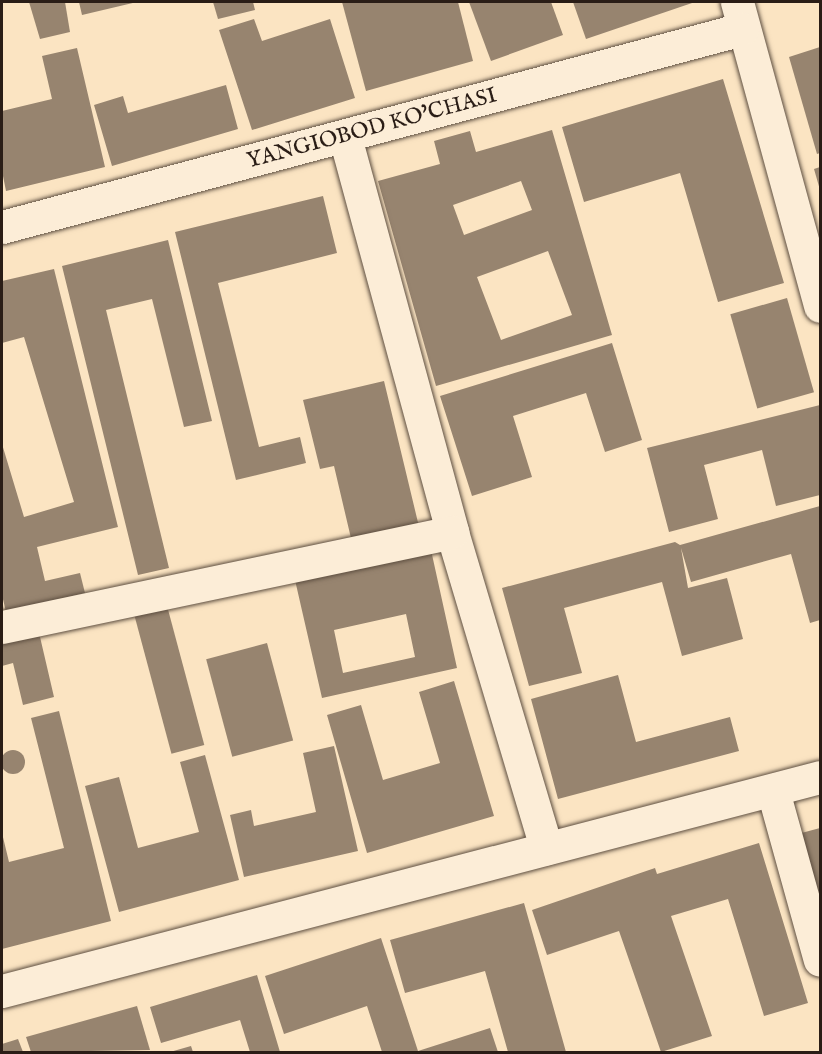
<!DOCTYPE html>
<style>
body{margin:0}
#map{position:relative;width:822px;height:1054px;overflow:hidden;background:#fbe4c2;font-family:"IM FELL English",serif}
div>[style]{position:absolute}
.building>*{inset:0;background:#97846f;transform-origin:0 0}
.round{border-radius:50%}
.roads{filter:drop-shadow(0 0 2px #5e4f41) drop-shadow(0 0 2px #5e4f41)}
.minor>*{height:33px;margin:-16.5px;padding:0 16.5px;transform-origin:16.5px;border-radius:16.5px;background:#fcedd7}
span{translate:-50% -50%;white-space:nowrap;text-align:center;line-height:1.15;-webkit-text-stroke:4.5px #fcedd7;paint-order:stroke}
.street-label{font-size:22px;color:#2a1d16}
.frame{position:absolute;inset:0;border:3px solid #2a1d16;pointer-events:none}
</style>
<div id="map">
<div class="building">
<div style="clip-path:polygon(29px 2px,65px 2px,70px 32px,40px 39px)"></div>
<div style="clip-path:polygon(79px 2px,137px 2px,82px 15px)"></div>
<div style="clip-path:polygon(213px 2px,253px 2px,255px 10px,218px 19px)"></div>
<div style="clip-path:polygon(342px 2px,458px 2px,473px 61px,366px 91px)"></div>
<div style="clip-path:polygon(469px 2px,551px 2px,563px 35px,491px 61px)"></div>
<div style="clip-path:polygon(573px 2px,695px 2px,586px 39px)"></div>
<div style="clip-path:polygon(254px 19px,262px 41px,330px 19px,355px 98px,252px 130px,219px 30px)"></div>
<div style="clip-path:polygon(820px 47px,820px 153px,817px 154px,789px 57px)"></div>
<div style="clip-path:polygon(77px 48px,105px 167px,6px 191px,2px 171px,2px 111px,52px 99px,42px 56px)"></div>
<div style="clip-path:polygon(723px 79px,784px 283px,718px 302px,680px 173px,584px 202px,562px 127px)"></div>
<div style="clip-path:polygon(226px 85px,238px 129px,112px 166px,94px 105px,123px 96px,128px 113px)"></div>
<div style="clip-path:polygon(evenodd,552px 130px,612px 335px,436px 386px,378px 181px,440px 164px,434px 141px,470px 131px,476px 152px,552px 130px,521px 181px,532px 210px,464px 235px,453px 205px,521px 181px,552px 130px,548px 251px,572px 315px,501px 340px,477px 277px,548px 251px)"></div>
<div style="clip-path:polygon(820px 167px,820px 190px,814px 169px)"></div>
<div style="clip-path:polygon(323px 196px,337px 253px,218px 283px,259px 447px,300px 437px,306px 463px,236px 480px,175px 232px)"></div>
<div style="clip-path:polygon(168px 240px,212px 421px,184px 427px,152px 299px,106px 310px,169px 568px,138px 575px,62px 266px)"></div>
<div style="clip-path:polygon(54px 269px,118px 527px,37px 547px,45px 581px,80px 573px,85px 593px,6px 612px,2px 595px,2px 444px,24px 517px,74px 502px,24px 337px,2px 343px,2px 281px)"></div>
<div style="left:787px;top:298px;width:98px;height:59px;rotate:74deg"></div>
<div style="clip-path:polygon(612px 343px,642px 440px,605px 452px,586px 393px,513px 416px,532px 477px,472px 496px,440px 396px)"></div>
<div style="clip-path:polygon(384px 381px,421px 535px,354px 551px,334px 466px,320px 469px,303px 400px)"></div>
<div style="clip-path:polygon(820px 405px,820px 495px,776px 506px,762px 450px,704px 465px,718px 519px,669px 532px,647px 448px)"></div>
<div style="clip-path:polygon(820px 506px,820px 620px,810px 623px,791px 554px,691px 582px,681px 548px,688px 588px,727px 578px,743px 639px,682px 656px,662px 582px,564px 608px,582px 673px,529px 686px,502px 588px,675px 542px,680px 545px)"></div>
<div style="clip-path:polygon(evenodd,431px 550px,457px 668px,322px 698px,295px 580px,431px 550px,406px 614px,415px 657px,343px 673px,334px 630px,406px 614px)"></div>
<div style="left:166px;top:602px;width:148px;height:34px;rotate:75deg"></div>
<div style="clip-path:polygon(37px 624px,54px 697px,23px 705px,13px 663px,2px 666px,2px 633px)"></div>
<div style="left:267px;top:643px;width:101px;height:63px;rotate:75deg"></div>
<div style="clip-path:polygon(618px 675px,636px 742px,730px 717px,739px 751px,558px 799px,531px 699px)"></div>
<div style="clip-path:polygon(454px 681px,494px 816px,367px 853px,327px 715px,361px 705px,383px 780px,440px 763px,419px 692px)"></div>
<div style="clip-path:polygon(59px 711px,111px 921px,2px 949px,2px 833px,9px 862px,64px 848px,31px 718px)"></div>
<div style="clip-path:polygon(334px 746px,358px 851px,244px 877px,230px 815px,251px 810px,254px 826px,316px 812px,303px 753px)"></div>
<div class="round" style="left:1px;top:750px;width:24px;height:24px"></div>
<div style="clip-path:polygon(205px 755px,239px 880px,119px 912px,85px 786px,119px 777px,138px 848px,199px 832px,180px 762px)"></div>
<div style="clip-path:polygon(820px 828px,820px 920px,794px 835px)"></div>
<div style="clip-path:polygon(759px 843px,808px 1003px,764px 1016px,728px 899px,671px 916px,712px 1036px,661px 1052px,619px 931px,547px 955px,532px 910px,655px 868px,657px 874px)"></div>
<div style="clip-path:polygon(524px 903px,566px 1052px,508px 1052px,485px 971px,405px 993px,390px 940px)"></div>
<div style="clip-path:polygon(381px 938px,418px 1051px,490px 1028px,498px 1052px,382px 1052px,367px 1006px,284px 1034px,265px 976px)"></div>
<div style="clip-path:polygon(257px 975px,280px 1052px,250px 1052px,240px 1020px,161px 1043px,150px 1007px)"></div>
<div style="clip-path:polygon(137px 1006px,150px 1050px,31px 1052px,26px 1037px)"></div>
<div style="clip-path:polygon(18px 1039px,23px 1052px,2px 1052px,2px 1044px)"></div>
<div style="clip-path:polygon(191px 1046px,193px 1052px,170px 1052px)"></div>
</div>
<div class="roads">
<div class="minor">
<div style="left:737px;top:2px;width:315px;rotate:74.7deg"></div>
<div style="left:345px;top:137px;width:409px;rotate:74.8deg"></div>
<div style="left:452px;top:532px;width:330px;rotate:73.4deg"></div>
<div style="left:2px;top:227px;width:766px;rotate:-14.98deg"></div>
<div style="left:2px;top:627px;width:460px;rotate:-11.9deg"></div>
<div style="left:773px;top:791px;width:175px;rotate:74.5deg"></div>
<div style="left:2px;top:991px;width:846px;rotate:-14.66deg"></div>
</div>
</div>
<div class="street-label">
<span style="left:372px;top:129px;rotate:-15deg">YANGIOBOD KO'CHASI</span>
</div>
<div class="frame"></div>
</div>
